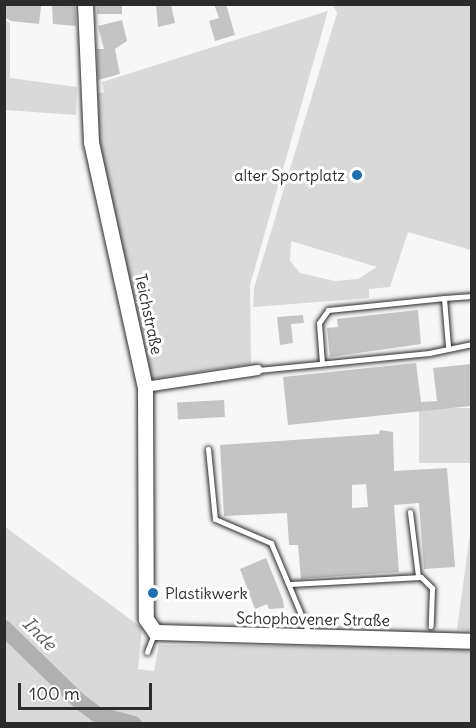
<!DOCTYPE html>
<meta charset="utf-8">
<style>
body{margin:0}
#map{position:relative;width:476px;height:728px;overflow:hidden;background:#f7f7f7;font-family:Delius,sans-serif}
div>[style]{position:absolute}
.green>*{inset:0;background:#d9d9d9;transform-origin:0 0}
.river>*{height:16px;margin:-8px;padding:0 8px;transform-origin:8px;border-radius:8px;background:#b0b0b0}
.building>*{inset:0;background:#c4c4c4;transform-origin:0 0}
.roads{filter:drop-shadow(0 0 2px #2b2b2b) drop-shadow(0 0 2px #2b2b2b)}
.lane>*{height:5px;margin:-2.5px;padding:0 2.5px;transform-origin:2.5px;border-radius:2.5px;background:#fff}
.street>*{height:10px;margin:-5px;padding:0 5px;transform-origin:5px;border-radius:5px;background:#fff}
.secondary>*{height:15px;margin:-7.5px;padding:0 7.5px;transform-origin:7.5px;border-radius:7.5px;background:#fff}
.dots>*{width:16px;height:16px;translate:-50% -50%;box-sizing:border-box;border:3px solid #fff;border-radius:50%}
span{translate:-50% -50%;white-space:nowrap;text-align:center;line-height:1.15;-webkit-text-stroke:6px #fff;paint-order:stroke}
.poi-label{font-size:16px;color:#2b2b2b}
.right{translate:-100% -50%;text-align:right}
.left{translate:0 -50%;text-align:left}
.street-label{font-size:16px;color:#2b2b2b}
.water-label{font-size:18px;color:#5a5a5a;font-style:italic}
.frame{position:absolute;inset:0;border:6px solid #2b2b2b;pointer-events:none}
.scale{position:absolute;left:18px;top:683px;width:134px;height:27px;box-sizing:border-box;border:3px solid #2b2b2b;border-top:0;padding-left:8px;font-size:18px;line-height:21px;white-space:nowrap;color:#2b2b2b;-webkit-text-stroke:4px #fff;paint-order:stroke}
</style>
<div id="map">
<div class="green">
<div style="clip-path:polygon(evenodd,333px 5px,471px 5px,471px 250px,408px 232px,390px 287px,369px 289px,369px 298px,253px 307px,254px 288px,337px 13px,333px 5px,291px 242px,291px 241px,377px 267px,358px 279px,335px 281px,300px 273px,290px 261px,291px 242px)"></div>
<div style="clip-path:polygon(328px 11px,250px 285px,251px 364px,150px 379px,94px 131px,92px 95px,104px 92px,102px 82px)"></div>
<div style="clip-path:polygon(5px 20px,10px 23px,10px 78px,77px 87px,76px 115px,5px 110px)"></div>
<div style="left:471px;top:408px;width:55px;height:52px;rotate:90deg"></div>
<div style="clip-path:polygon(4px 526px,142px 628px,138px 669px,154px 671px,159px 645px,471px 647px,471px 723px,5px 723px)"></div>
<div style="clip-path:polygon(471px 527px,471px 631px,457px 629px)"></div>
</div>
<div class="river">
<div style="left:4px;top:628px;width:105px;rotate:44.2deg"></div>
<div style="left:79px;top:701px;width:21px;rotate:37deg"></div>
<div style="left:96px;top:714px;width:39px;rotate:15deg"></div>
</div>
<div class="building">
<div style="clip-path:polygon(4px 4px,41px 6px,39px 24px,11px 21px,4px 17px)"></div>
<div style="clip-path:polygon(65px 4px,75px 4px,76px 26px,53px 24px,52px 5px)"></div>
<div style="left:97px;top:4px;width:25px;height:10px"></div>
<div style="clip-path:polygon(156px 4px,171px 4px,175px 23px,158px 27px)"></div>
<div style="clip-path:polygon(214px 4px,226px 4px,235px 35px,215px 41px,209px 21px,219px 18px)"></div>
<div style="clip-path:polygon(122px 20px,127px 41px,115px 49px,120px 74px,98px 80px,97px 49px,104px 49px,98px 26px)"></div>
<div style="clip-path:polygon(418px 310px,421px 344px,330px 357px,327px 328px,338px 327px,337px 319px)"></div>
<div style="clip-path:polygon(303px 315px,304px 323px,291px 324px,293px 343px,280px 345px,277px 317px)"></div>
<div style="clip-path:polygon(416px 363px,421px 402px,437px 401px,433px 368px,471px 364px,471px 406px,288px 425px,283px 377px)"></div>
<div style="left:224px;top:400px;width:17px;height:47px;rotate:87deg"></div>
<div style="clip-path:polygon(evenodd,380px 430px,393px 432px,394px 471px,447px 468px,455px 567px,424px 569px,419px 503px,394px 505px,399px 572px,310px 578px,301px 579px,298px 545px,289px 545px,287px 513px,224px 516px,220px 445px,379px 434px,380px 430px,366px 484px,368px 507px,352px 508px,352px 485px,366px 484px)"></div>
<div style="clip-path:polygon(266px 558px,283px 600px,284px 608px,269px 609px,267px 604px,255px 609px,240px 569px)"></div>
</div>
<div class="roads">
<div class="lane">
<div style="left:448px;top:346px;width:48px;rotate:-94.8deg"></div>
<div style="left:444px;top:298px;width:28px;rotate:-4deg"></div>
<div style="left:322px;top:363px;width:40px;rotate:-94.3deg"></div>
<div style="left:319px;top:323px;width:16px;rotate:-55deg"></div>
<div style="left:328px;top:310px;width:117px;rotate:-5.9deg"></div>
<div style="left:258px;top:370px;width:172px;rotate:-5.7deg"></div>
<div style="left:429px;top:353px;width:44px;rotate:-11.8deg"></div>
<div style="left:208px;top:449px;width:70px;rotate:84.3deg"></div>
<div style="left:215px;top:519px;width:61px;rotate:23.2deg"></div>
<div style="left:271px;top:543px;width:101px;rotate:67.2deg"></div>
<div style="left:410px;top:512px;width:64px;rotate:82.9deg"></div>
<div style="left:290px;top:584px;width:131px;rotate:-3.1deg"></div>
<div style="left:421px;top:577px;width:16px;rotate:45deg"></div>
<div style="left:432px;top:588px;width:38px;rotate:92deg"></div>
<div style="left:147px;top:652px;width:19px;rotate:-69deg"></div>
</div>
<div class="street">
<div style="left:145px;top:387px;width:114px;rotate:-8.6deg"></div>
</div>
<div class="secondary">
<div style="left:85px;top:4px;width:138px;rotate:87.5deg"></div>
<div style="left:91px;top:142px;width:251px;rotate:77.6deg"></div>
<div style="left:145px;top:387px;width:232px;rotate:89.8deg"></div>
<div style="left:146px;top:619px;width:16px;rotate:55deg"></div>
<div style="left:155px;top:632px;width:317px;rotate:1.6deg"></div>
</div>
</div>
<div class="dots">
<div style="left:357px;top:175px;background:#1f6fb2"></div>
<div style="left:153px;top:593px;background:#1f6fb2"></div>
</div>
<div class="poi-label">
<span class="right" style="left:345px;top:175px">alter Sportplatz</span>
<span class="left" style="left:165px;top:593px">Plastikwerk</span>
</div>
<div class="street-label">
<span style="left:149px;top:314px;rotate:78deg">Teichstraße</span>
<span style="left:313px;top:619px;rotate:1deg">Schophovener Straße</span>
</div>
<div class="water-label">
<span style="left:39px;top:634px;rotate:45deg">Inde</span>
</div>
<div class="frame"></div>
<div class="scale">100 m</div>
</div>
